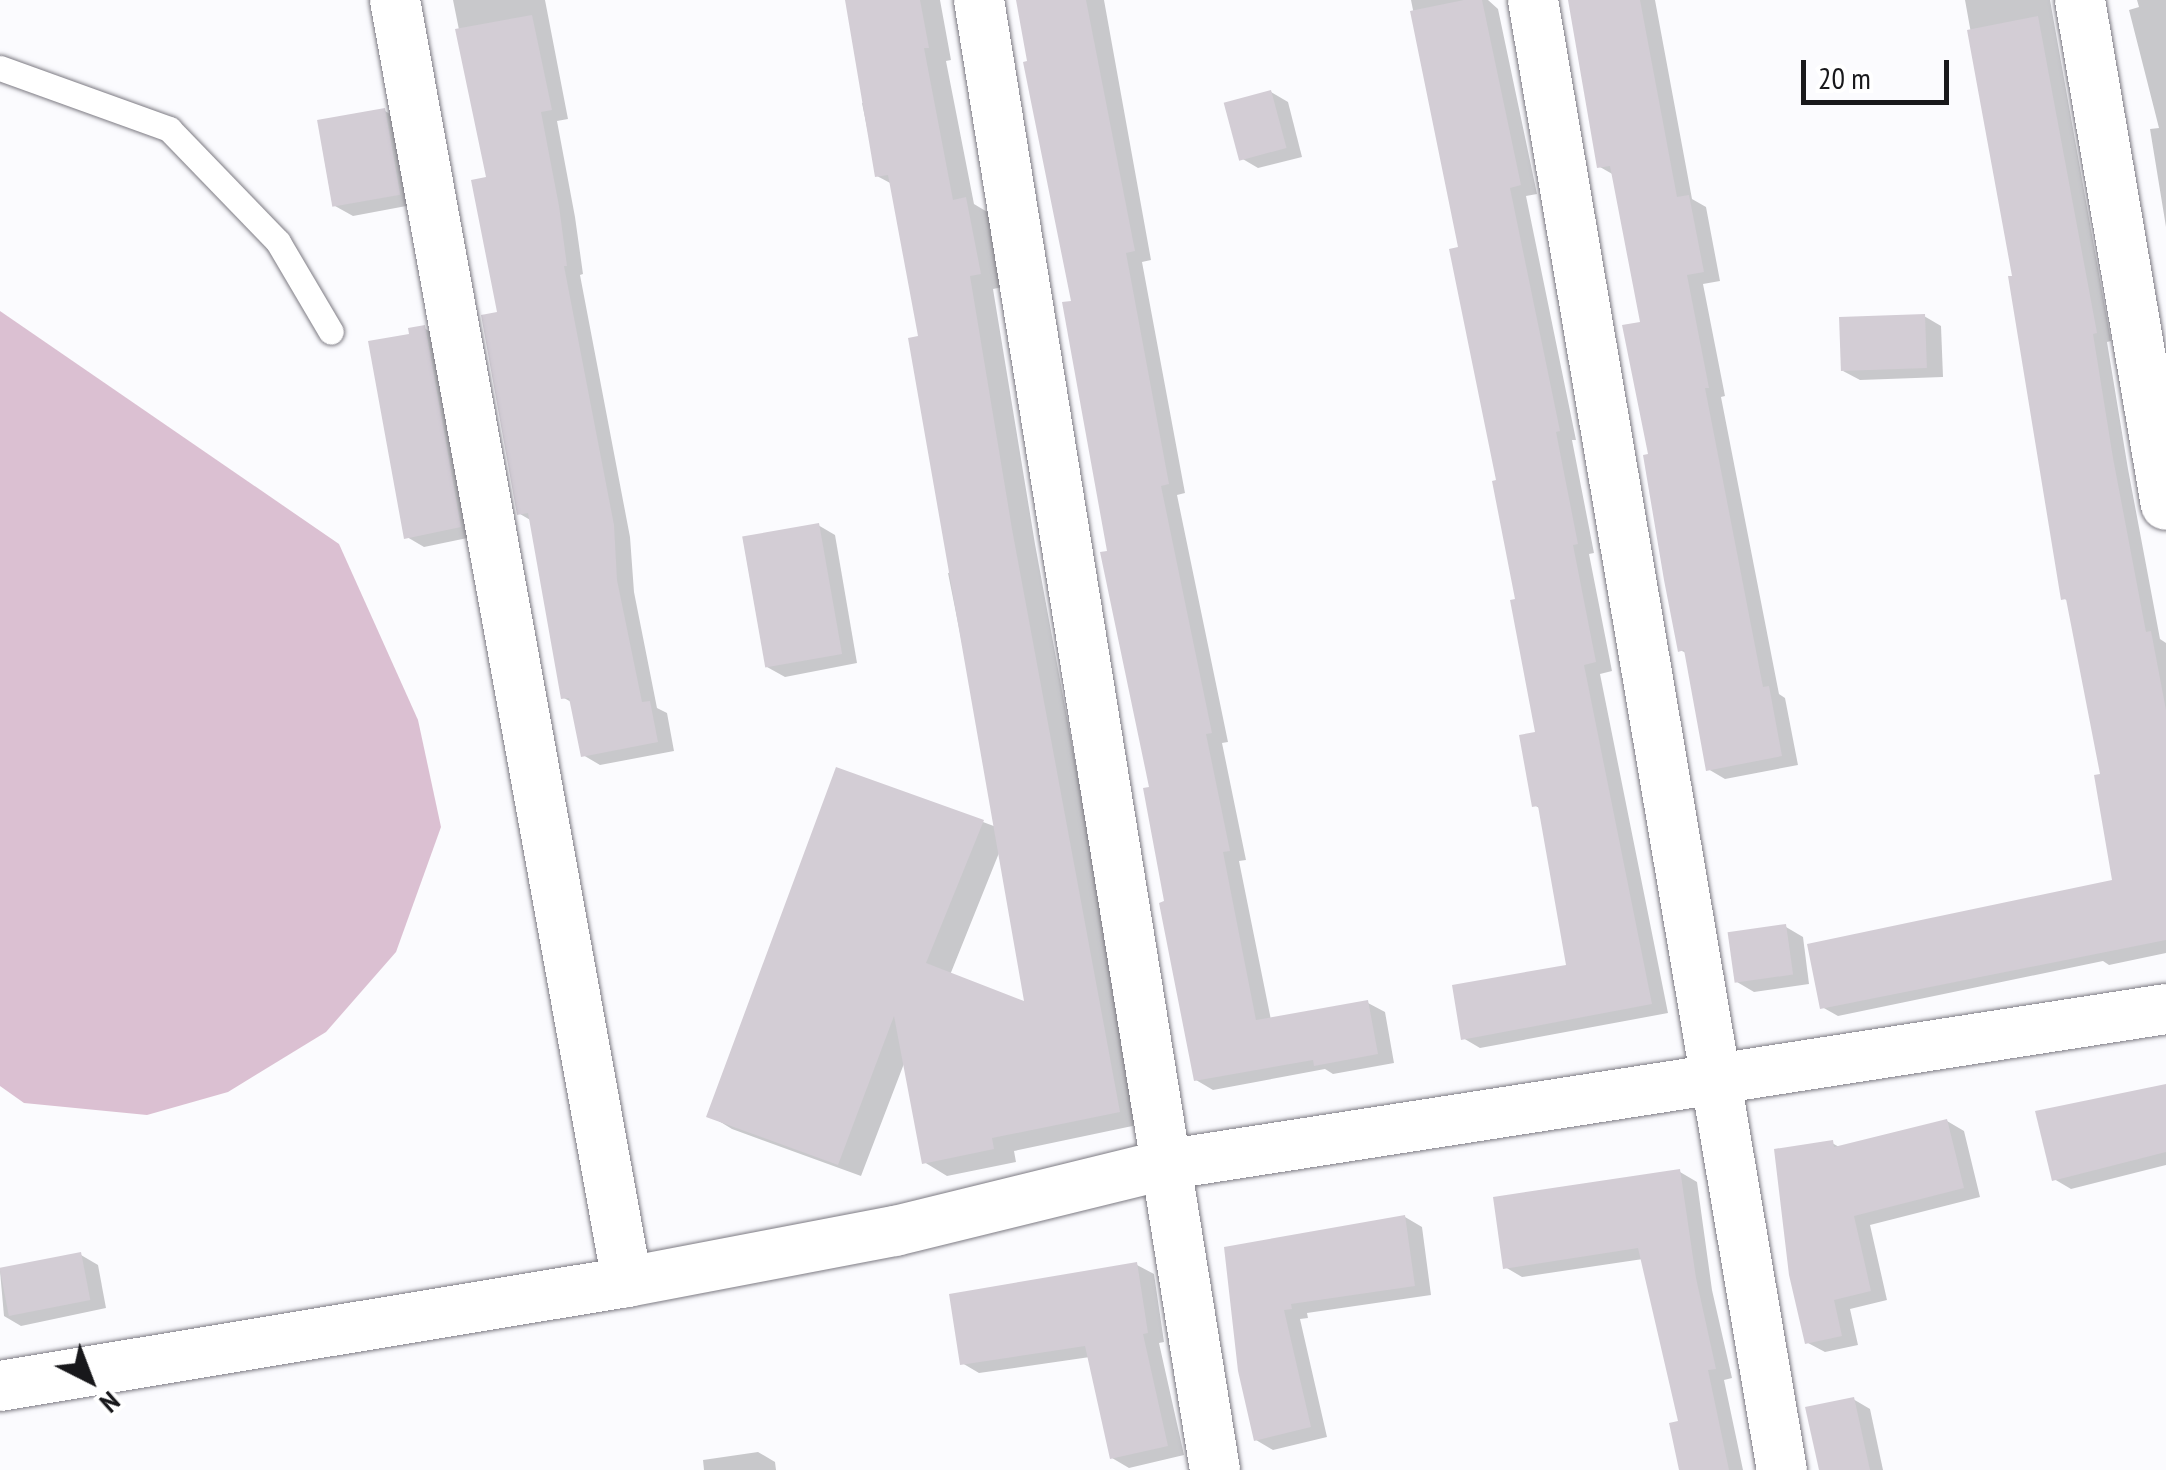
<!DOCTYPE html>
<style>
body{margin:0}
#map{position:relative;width:2166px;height:1470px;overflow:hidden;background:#fbfbfe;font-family:"PT Sans Narrow",sans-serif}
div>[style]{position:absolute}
.green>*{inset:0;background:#dbc0d2}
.shadow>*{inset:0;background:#0003}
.building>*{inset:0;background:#d3cdd5;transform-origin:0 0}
.roads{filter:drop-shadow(0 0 2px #7d7b83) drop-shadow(0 0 2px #7d7b83)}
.lane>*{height:25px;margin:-12.5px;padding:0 12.5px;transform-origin:12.5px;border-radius:12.5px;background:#fff}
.street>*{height:50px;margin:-25px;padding:0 25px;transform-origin:25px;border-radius:25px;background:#fff}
span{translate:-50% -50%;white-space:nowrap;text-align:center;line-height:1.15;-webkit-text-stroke:9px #fff;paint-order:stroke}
.north{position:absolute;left:40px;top:1330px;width:100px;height:100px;-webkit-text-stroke:8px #fff;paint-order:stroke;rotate:138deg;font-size:28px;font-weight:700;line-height:40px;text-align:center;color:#18181b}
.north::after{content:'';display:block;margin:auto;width:35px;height:45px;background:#18181b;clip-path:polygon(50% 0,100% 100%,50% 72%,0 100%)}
.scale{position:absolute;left:1801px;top:60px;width:148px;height:45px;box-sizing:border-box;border:5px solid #18181b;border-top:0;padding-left:12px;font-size:30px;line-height:35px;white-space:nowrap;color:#18181b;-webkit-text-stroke:8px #fff;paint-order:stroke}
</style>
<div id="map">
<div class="green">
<div style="clip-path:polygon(0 311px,339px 544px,418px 720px,441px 827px,396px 952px,326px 1032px,228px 1092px,147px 1115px,24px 1103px,0 1086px)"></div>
</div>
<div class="shadow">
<div style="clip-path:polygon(453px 0,545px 0,568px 119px,557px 121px,575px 217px,583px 274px,580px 275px,630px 537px,634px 592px,657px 708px,667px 713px,674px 751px,600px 765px,583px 755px,573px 703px,564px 698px,532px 521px,520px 514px,489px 179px)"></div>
<div style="clip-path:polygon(evenodd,848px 0,940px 0,951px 60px,946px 61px,974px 204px,989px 213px,1003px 287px,993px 289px,1035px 544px,1142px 1124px,1014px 1151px,1016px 1162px,947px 1176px,924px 1162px,905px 1061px,861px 1176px,732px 1129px,709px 1115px,983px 822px,999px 828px,948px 573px,953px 572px,921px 338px,892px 184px,877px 176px,862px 103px,868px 101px,848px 0,999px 853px,1028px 1005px,950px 975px,999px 853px)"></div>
<div style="clip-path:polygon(1019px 0,1104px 0,1151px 260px,1142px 262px,1185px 493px,1177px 495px,1228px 742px,1222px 743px,1246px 860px,1239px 861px,1271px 1020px,1368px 1003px,1385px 1012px,1394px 1063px,1333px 1074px,1325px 1069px,1213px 1090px,1196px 1080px,1073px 303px)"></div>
<div style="clip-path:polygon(1411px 0,1488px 0,1498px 9px,1537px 194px,1526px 196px,1576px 440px,1572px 440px,1594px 553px,1589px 554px,1612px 671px,1600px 674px,1668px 1013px,1480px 1048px,1463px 1038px,1569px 967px,1541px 809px,1534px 805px,1538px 734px,1461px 249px)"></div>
<div style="clip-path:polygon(1572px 0,1655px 0,1692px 199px,1706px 207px,1720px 281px,1703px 284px,1725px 396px,1721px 397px,1779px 694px,1785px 698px,1798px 765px,1725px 779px,1708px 769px,1686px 653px,1680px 650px,1651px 456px,1643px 324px,1614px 175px,1600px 167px)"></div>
<div style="clip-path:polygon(1965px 0,2050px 0,2111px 341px,2107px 342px,2128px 469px,2160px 639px,2166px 643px,2166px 953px,2109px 965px,2103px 961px,1838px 1016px,1822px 1007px,2115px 882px,2103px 776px,2070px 602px,2063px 598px,2015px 278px)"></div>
<div style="clip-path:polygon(2137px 0,2166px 0,2166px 227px,2150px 129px,2159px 128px,2129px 10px,2139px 7px)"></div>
<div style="clip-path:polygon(1271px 92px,1288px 102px,1302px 157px,1258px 168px,1241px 158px)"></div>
<div style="clip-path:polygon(385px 111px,402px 121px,417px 204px,353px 216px,335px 206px)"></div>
<div style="clip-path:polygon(1924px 316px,1941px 326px,1943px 377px,1860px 380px,1843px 371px)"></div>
<div style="clip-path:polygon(424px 328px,441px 338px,477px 536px,424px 547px,407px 537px,412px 336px)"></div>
<div style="clip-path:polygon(818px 525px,835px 535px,857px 663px,785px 677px,767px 667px)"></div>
<div style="clip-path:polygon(1786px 927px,1803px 937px,1809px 984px,1754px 992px,1737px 982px)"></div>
<div style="clip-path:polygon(2166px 1086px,2166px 1165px,2071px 1189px,2054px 1179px)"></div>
<div style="clip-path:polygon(1947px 1121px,1964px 1131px,1980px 1197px,1870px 1225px,1887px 1300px,1850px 1309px,1858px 1345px,1825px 1352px,1808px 1343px,1832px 1143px,1841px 1148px)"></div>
<div style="clip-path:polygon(1680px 1172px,1697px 1182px,1712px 1290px,1732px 1378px,1724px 1380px,1743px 1470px,1681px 1470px,1681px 1423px,1643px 1259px,1522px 1277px,1505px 1267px)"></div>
<div style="clip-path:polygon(1405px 1217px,1422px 1227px,1431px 1295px,1307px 1313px,1308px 1318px,1300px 1319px,1327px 1437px,1273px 1450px,1256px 1440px,1226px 1249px)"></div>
<div style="clip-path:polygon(81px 1255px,98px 1265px,106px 1308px,21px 1326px,4px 1316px,0 1271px)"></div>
<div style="clip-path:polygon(1137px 1265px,1154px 1274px,1164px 1342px,1159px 1343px,1184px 1455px,1129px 1468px,1112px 1458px,1090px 1357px,979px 1373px,962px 1363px)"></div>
<div style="clip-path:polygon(1853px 1399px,1870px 1409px,1883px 1470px,1820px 1470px)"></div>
<div style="clip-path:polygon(758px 1452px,775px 1462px,776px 1470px,704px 1470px,703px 1460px)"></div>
</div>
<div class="building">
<div style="clip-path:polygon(845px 0,920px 0,929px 48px,924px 48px,953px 200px,966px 197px,981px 274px,970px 276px,1012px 529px,1120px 1112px,992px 1138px,994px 1149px,922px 1164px,894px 1016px,838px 1165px,706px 1117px,836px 767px,984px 820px,926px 963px,1024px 1001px,908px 338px,918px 336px,888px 175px,875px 177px)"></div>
<div style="clip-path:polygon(1016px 0,1086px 0,1135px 251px,1126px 253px,1169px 484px,1161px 486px,1212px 733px,1206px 734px,1230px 851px,1223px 852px,1256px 1020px,1368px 1000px,1378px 1054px,1314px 1066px,1313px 1060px,1194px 1081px,1159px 903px,1164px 901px,1143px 788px,1149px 787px,1100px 552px,1107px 551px,1062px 302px,1071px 301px,1023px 62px,1027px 61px)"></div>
<div style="clip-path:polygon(1464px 0,1482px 0,1521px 185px,1510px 188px,1560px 431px,1556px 432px,1578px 544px,1573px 545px,1596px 662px,1584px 665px,1652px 1004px,1461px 1040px,1452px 985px,1566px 965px,1538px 806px,1532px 807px,1519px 735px,1535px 732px,1510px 600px,1515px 599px,1492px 481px,1496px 480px,1449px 249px,1458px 247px,1410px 11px)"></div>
<div style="clip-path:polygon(1568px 0,1640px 0,1677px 197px,1689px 195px,1704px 272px,1687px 275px,1709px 388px,1705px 388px,1763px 687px,1769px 686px,1782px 756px,1706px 771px,1684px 650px,1678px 652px,1664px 580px,1643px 455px,1648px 454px,1622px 325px,1640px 322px,1610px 166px,1597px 168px)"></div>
<div style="clip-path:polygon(532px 15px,552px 110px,541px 112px,559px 206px,567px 266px,564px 266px,614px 525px,617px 580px,642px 702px,650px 701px,658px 742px,581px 757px,569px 698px,561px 699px,528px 513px,517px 515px,481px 315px,497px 312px,471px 180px,486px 177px,455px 29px)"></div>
<div style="clip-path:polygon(2038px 16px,2097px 333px,2093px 334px,2113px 458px,2146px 632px,2151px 631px,2166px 710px,2166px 940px,1820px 1009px,1807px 944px,2112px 880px,2094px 775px,2100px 774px,2066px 599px,2061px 600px,2008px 276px,2012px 276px,1967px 30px)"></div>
<div style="left:1271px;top:90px;width:60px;height:49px;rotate:75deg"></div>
<div style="left:385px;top:108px;width:88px;height:69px;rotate:80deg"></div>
<div style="left:1925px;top:314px;width:54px;height:86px;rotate:88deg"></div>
<div style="clip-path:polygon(425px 325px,461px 527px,404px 539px,368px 341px,409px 334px,408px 328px)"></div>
<div style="left:819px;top:523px;width:133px;height:78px;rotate:80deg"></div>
<div style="left:1786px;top:924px;width:51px;height:59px;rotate:82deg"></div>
<div style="clip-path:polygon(2166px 1084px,2166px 1152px,2052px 1181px,2035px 1111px)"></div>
<div style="clip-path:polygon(1947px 1119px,1964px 1188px,1854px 1216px,1871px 1291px,1834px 1300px,1842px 1336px,1805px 1344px,1789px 1275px,1774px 1149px,1833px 1140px,1834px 1147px)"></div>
<div style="clip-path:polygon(1680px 1169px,1696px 1278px,1716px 1369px,1708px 1370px,1729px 1470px,1679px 1470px,1669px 1423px,1678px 1421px,1638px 1248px,1503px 1269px,1493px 1197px)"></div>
<div style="clip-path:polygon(1405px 1215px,1415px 1286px,1291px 1304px,1292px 1309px,1284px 1310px,1311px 1427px,1254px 1441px,1238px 1371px,1224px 1247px)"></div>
<div style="left:81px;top:1252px;width:49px;height:83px;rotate:79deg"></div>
<div style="clip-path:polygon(1137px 1262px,1148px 1333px,1143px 1334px,1168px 1446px,1110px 1459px,1085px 1346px,960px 1365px,949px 1294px)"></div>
<div style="clip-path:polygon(1854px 1397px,1870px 1470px,1819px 1470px,1805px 1407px)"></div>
</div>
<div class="roads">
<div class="lane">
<div style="left:0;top:68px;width:180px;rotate:19.8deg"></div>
<div style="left:169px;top:129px;width:157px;rotate:46deg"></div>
<div style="left:278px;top:242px;width:104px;rotate:59.5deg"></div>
</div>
<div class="street">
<div style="left:395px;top:0;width:1303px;rotate:79.74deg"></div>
<div style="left:979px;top:0;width:1489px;rotate:80.88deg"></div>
<div style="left:1533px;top:0;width:1491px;rotate:80.39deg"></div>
<div style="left:2080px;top:0;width:512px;rotate:80.34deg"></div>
<div style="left:0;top:1386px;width:636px;rotate:-9.42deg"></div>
<div style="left:627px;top:1282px;width:273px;rotate:-10.8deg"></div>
<div style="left:895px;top:1231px;width:277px;rotate:-13.8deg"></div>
<div style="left:1164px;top:1165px;width:1014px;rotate:-8.85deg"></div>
</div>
</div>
<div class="north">N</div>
<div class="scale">20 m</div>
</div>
